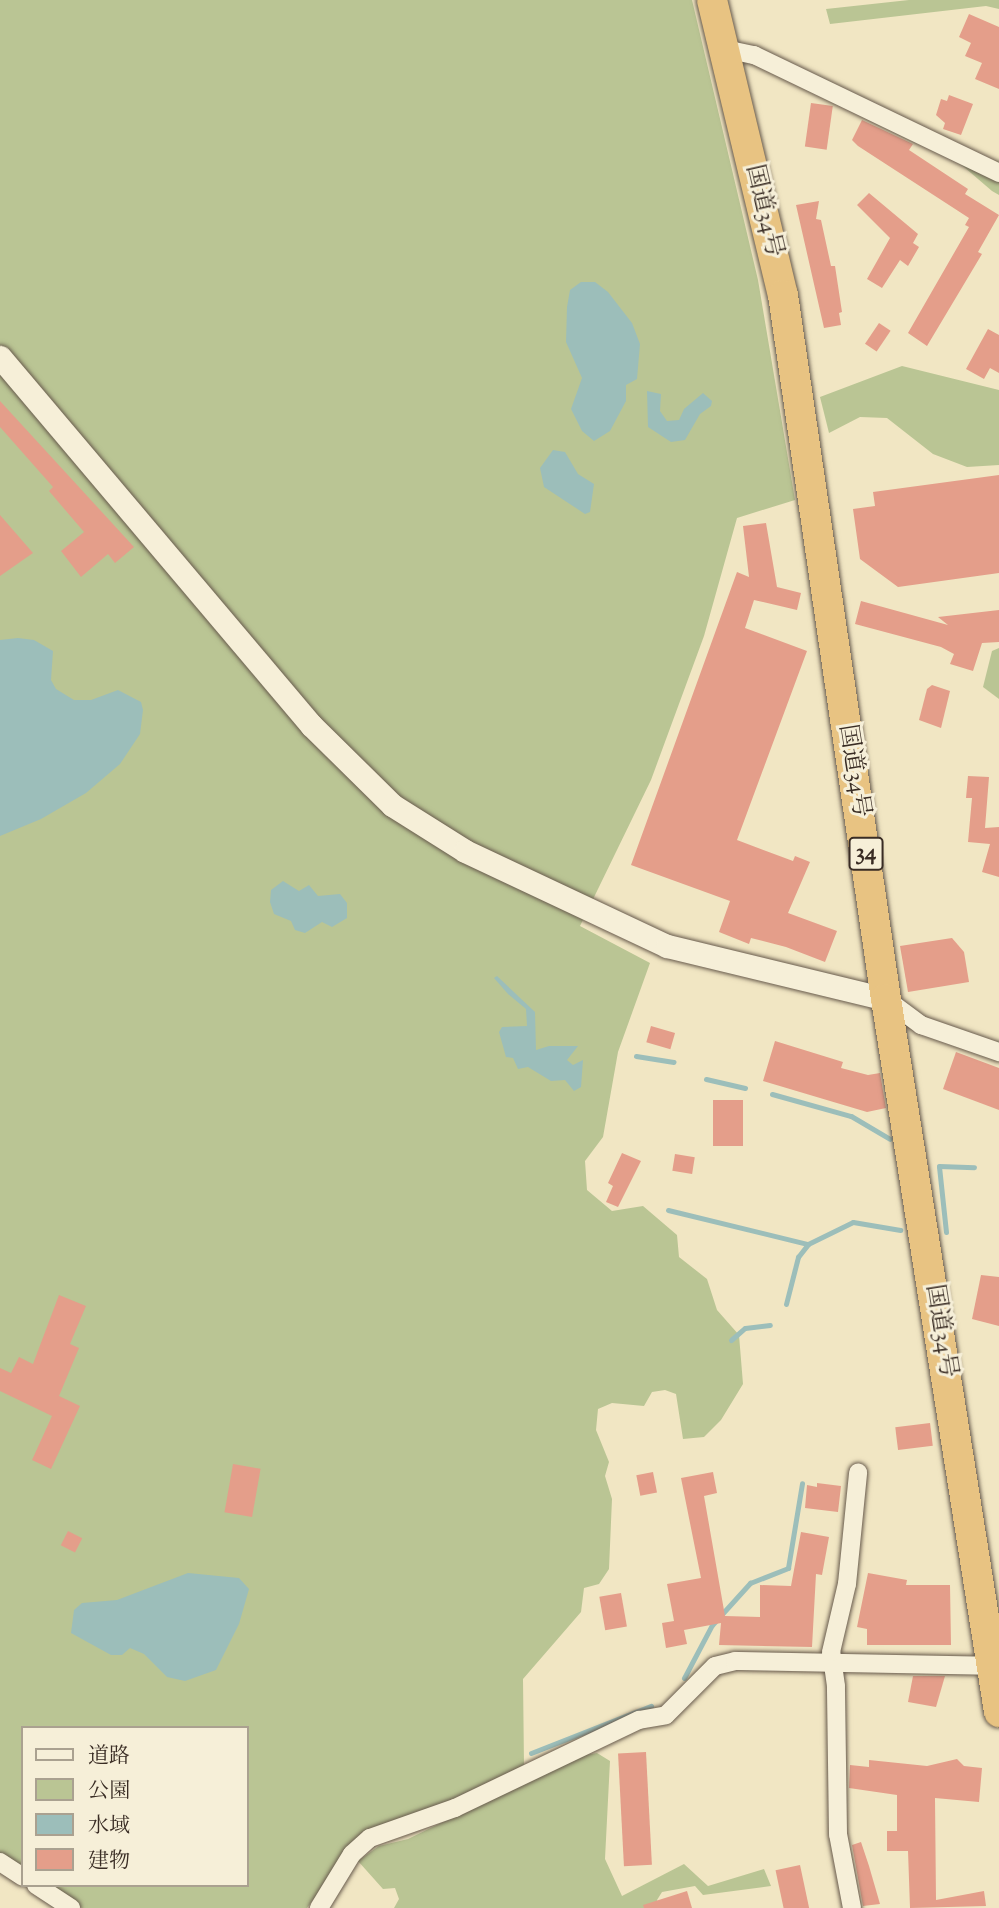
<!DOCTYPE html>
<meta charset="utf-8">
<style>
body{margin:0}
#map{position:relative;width:999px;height:1908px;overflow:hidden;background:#f1e6c3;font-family:"Sorts Mill Goudy","Noto Serif JP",serif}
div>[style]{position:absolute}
.green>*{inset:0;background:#bac594}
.water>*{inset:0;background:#9cbeba}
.stream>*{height:5px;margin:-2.5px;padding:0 2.5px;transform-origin:2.5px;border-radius:2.5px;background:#9cbeba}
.building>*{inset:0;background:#e49e8a;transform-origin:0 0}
.roads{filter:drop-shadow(0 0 2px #675a4c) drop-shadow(0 0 2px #675a4c)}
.minor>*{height:18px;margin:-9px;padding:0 9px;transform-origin:9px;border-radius:9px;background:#f6efd8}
.tertiary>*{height:23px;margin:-11.5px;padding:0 11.5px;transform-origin:11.5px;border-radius:11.5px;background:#f6efd8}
.trunk>*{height:30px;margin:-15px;padding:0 15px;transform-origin:15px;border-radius:15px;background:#e8c382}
span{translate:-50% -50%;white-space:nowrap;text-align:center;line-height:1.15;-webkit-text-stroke:6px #f6efd8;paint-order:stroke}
.shield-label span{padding:2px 5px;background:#f6efd8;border:2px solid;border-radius:5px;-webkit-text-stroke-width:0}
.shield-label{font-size:23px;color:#392c24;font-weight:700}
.street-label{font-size:24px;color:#392c24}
.legend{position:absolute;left:21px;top:1726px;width:228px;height:161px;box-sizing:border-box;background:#f6efd8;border:2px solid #aaa190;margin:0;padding:9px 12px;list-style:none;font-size:21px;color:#392c24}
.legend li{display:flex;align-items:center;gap:14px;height:35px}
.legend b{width:35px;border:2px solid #aaa190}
</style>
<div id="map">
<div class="green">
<div style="clip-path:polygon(0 0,692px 0,758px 280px,795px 500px,737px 518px,704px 636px,651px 780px,580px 926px,650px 963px,618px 1052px,603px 1137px,585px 1161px,587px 1190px,612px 1211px,643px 1206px,677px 1235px,679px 1257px,707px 1279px,717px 1310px,739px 1335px,743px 1384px,721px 1420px,704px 1437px,683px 1439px,676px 1394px,665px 1390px,652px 1392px,644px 1406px,612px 1403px,598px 1409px,596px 1430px,609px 1462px,605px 1476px,612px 1499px,609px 1569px,599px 1584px,584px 1588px,581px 1612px,523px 1679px,524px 1765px,428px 1811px,338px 1867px,307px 1908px,82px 1908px,45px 1885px,247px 1885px,247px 1728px,23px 1728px,23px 1870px,0 1855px)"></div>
<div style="clip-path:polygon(909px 0,999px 0,999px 9px,986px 6px,830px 24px,826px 9px)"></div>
<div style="clip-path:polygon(950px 155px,999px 178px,999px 195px,992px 191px)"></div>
<div style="clip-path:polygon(902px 366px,999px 390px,999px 465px,967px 467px,933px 454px,887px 418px,860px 417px,829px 433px,820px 397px)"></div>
<div style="clip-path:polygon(999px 648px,999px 699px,983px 687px,992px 651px)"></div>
<div style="clip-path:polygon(597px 1753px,610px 1761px,605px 1859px,622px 1896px,684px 1864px,708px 1886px,764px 1869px,771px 1886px,703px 1895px,695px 1886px,662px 1892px,657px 1900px,660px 1908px,394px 1908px,399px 1899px,395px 1888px,383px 1889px,358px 1861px,379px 1846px,408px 1839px,578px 1756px)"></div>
</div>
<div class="water">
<div style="clip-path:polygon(581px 282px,595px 282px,608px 292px,632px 323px,640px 344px,637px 379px,626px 385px,626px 401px,610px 431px,594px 441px,582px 431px,571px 409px,582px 378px,566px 342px,567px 307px,570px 290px)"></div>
<div style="clip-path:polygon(647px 391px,661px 394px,660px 411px,667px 421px,679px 420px,684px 409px,703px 393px,712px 401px,711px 406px,700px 414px,685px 440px,671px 442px,648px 427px)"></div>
<div style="clip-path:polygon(553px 450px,565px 452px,578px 474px,594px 484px,590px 512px,585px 514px,544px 487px,540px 468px)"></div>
<div style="clip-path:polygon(18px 638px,34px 640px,53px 651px,51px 680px,56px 689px,74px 700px,91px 700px,118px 690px,141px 702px,143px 710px,140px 734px,120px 764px,86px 793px,41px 819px,0 836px,0 640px)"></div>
<div style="clip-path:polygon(283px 881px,299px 891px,309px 885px,318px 896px,340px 894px,347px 903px,347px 918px,332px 927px,322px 922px,305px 933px,295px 930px,291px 921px,274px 914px,270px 902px,271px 890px)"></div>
<div style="clip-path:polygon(497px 976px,535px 1012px,536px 1050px,549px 1046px,578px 1046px,567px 1060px,573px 1065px,583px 1060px,581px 1087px,574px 1091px,565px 1080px,551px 1081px,528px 1067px,518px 1069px,513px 1058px,506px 1057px,499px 1032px,502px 1027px,527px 1026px,526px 1009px,508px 994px,494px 978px)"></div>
<div style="clip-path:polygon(188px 1573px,239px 1578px,249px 1589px,239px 1624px,216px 1670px,185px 1681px,167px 1677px,144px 1654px,130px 1648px,122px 1655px,111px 1655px,71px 1633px,74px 1610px,82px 1603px,117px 1600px)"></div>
</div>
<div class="stream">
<div style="left:636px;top:1056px;width:38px;rotate:9deg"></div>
<div style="left:706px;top:1079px;width:40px;rotate:13deg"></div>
<div style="left:772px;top:1094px;width:82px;rotate:15.6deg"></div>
<div style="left:851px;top:1116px;width:45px;rotate:30.5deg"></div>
<div style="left:668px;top:1210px;width:144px;rotate:13.7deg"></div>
<div style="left:946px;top:1232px;width:66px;rotate:-96.1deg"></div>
<div style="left:939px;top:1166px;width:35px;rotate:2deg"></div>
<div style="left:786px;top:1304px;width:49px;rotate:-75.7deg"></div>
<div style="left:798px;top:1257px;width:16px;rotate:-52deg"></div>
<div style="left:808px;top:1244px;width:50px;rotate:-26.1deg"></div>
<div style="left:853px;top:1222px;width:48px;rotate:9.7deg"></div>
<div style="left:731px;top:1340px;width:18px;rotate:-41deg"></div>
<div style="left:745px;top:1328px;width:25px;rotate:-7deg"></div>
<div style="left:684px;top:1678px;width:60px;rotate:-62.2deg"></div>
<div style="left:712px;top:1625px;width:57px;rotate:-47.9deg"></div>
<div style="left:750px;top:1583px;width:41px;rotate:-21.5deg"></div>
<div style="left:788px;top:1568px;width:86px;rotate:-80.6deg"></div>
<div style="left:531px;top:1753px;width:129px;rotate:-21.4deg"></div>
</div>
<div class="building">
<div style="clip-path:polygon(969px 14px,999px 27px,999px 89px,975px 79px,982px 63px,965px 56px,971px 43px,959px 37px)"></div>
<div style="clip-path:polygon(949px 95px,973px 104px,961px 135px,943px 129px,945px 123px,936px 115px,941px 99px,947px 101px)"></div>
<div style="left:811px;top:103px;width:22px;height:44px;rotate:8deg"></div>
<div style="clip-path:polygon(862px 120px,913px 144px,909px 150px,968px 189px,965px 194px,999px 215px,978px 252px,982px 254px,927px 346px,908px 333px,969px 227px,965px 225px,969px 218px,858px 146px,852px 140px)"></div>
<div style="clip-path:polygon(869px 193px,918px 234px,913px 243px,919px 247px,908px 266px,900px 260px,882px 288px,867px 279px,890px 238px,857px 205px)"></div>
<div style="clip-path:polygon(819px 201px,816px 219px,821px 220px,831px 266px,835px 266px,842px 312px,839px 313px,841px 325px,824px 328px,796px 205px)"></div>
<div style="left:879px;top:323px;width:14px;height:25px;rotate:34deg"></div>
<div style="clip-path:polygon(988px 329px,999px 335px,999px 373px,990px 368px,984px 379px,966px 369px)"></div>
<div style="clip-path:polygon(0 401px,134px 547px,115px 563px,108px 554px,81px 577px,61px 551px,84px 532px,49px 491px,53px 487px,0 427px)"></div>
<div style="clip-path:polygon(999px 475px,999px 573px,898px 587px,860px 559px,853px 509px,875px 506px,873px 492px)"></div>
<div style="clip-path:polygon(0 515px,33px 553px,0 576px)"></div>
<div style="clip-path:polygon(766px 523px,777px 587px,801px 593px,797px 610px,754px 600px,745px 628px,807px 651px,737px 840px,793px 861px,795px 856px,810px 862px,788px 913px,837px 931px,825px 962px,786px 947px,751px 938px,749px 944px,719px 932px,730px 901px,631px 865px,737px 572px,749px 577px,743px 526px)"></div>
<div style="clip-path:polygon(861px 601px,948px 625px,938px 617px,999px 610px,999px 642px,982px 643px,973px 671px,950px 664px,954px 654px,941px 647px,855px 624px)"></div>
<div style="clip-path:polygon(932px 685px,950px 691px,941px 728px,919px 720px,927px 689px)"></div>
<div style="clip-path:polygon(968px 776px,989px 777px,985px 828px,999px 827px,999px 877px,982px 872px,990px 844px,968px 842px,972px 798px,966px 798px)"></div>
<div style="clip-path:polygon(952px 938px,964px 952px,969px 982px,908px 992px,900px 946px)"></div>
<div style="left:651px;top:1026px;width:25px;height:17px;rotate:16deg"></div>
<div style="clip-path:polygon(775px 1041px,843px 1062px,841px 1068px,868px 1075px,880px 1073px,886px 1108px,867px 1112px,763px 1081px)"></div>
<div style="clip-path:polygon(956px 1052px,999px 1068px,999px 1110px,943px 1089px)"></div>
<div style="left:713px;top:1100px;width:30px;height:46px"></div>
<div style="clip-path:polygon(622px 1153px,641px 1161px,618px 1207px,606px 1202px,613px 1186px,608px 1183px)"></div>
<div style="left:675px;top:1154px;width:20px;height:17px;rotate:9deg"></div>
<div style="clip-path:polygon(981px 1275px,999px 1277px,999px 1326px,972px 1319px)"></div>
<div style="clip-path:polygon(59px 1295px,86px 1306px,70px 1344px,79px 1348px,59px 1396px,80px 1406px,51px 1469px,32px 1460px,52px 1416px,0 1391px,0 1368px,11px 1373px,19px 1357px,33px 1364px)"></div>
<div style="left:930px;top:1423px;width:23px;height:35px;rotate:83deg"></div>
<div style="left:233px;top:1464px;width:28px;height:49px;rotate:10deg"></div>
<div style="left:653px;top:1472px;width:21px;height:17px;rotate:79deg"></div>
<div style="clip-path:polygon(713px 1472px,717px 1493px,704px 1496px,725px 1616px,760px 1617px,760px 1585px,791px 1586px,801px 1532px,829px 1537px,822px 1575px,816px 1574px,812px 1647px,719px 1645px,721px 1623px,684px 1630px,687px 1644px,666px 1648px,662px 1623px,674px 1621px,667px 1584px,701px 1578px,681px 1478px)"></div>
<div style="clip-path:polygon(817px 1483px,841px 1486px,838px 1512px,805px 1508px,807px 1485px,817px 1487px)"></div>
<div style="left:68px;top:1531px;width:16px;height:16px;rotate:27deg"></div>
<div style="clip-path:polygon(868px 1573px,907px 1580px,906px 1585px,950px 1585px,951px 1645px,867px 1645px,867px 1629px,857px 1627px)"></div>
<div style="left:621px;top:1593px;width:34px;height:22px;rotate:80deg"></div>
<div style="clip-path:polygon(913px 1676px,945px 1676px,936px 1707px,908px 1702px)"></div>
<div style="left:646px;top:1752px;width:113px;height:28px;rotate:87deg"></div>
<div style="clip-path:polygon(957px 1759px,964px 1766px,982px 1768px,979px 1802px,935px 1798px,936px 1900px,984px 1891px,986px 1906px,910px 1908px,908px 1851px,887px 1851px,887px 1831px,897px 1831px,897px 1795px,849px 1788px,850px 1765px,869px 1767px,869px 1760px,927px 1766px)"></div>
<div style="clip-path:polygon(861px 1842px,869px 1866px,880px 1904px,863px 1906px,852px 1845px)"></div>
<div style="left:800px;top:1865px;width:44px;height:25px;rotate:78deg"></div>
<div style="clip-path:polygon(687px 1891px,692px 1908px,644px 1908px,643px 1905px)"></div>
</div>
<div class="roads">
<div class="minor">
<div style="left:725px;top:49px;width:30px;rotate:12deg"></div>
<div style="left:754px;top:55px;width:272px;rotate:25.7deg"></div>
<div style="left:886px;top:999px;width:44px;rotate:36.6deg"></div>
<div style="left:921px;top:1025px;width:83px;rotate:19.1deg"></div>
<div style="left:0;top:1862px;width:27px;rotate:33deg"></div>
<div style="left:36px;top:1885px;width:42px;rotate:33.3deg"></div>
<div style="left:319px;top:1908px;width:63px;rotate:-58.6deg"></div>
<div style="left:352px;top:1854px;width:24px;rotate:-42deg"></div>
<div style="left:370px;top:1838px;width:90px;rotate:-19.4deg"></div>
<div style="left:455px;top:1808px;width:204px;rotate:-25.6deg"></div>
<div style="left:639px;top:1720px;width:27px;rotate:-10deg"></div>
<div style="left:666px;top:1715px;width:69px;rotate:-45deg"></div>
<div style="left:715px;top:1666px;width:21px;rotate:-14deg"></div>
<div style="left:735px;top:1661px;width:257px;rotate:1.1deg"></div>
<div style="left:852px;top:1908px;width:75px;rotate:-100.7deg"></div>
<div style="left:838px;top:1834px;width:148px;rotate:-90.8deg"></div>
<div style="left:836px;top:1686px;width:34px;rotate:-98deg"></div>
<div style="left:831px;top:1652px;width:70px;rotate:-76.8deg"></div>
<div style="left:847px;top:1584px;width:112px;rotate:-84.3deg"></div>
</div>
<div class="tertiary">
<div style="left:0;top:357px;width:482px;rotate:49.8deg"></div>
<div style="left:311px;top:725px;width:114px;rotate:44.6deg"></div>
<div style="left:392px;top:805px;width:86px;rotate:32.2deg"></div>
<div style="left:465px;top:851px;width:223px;rotate:25.2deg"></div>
<div style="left:667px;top:946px;width:225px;rotate:13.6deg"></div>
</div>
<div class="trunk">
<div style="left:712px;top:0;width:303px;rotate:76.5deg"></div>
<div style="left:783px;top:295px;width:711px;rotate:81.68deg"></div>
<div style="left:886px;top:999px;width:722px;rotate:80.99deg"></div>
</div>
</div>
<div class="shield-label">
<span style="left:866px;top:854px">34</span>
</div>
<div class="street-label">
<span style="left:763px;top:211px;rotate:77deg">国道34号</span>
<span style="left:853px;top:771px;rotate:81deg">国道34号</span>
<span style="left:940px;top:1331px;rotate:81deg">国道34号</span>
</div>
<ul class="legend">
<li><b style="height:9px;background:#f6efd8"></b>道路</li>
<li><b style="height:19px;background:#bac594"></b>公園</li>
<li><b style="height:19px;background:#9cbeba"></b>水域</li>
<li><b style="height:19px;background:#e49e8a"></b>建物</li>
</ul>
</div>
